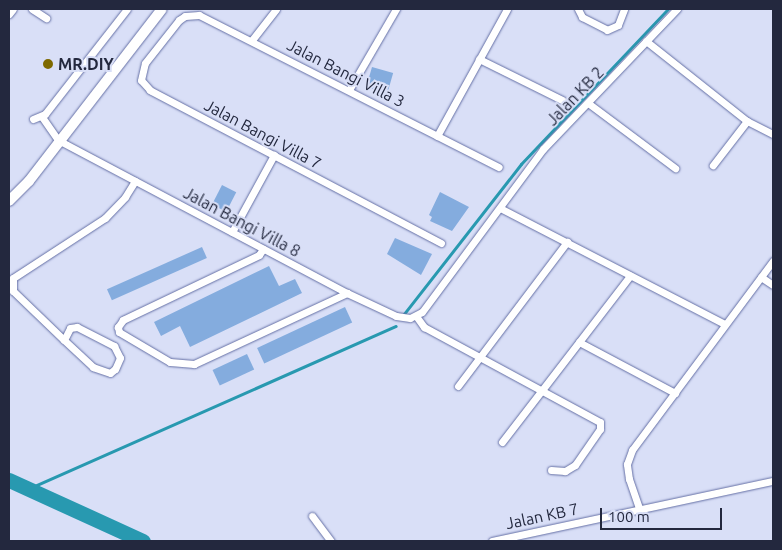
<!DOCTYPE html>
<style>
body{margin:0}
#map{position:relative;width:782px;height:550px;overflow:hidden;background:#d9dff7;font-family:Ubuntu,sans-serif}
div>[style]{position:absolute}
.stream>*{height:2.5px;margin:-1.25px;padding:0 1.25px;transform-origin:1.25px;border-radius:1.25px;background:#2899b0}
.river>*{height:15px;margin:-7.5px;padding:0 7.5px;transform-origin:7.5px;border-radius:7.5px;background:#2899b0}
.building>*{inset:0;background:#84acde;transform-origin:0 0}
.roads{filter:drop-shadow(0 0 1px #646fa5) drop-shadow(0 0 1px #646fa5)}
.street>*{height:7px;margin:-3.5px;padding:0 3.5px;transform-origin:3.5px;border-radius:3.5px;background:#fff}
.secondary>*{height:10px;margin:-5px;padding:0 5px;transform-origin:5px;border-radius:5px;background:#fff}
.dots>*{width:14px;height:14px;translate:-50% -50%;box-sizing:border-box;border:2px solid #d9dff7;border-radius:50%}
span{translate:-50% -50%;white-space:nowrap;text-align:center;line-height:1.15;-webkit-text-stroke:4px #d9dff7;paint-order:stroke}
.poi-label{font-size:16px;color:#23283e;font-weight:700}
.left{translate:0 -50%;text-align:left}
.street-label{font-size:16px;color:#23283e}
.frame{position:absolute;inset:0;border:10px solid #23283e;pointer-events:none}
.scale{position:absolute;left:600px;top:508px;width:122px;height:22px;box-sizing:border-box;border:2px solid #23283e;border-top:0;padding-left:6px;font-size:15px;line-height:18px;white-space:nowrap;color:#23283e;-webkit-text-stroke:4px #d9dff7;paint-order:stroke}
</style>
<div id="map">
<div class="stream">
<div style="left:404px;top:314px;width:190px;rotate:-52deg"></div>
<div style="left:521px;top:164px;width:214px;rotate:-46.5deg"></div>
<div style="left:28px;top:489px;width:402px;rotate:-23.9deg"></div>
</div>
<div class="river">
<div style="left:9px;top:480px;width:147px;rotate:24.5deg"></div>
</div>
<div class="building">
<div style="left:372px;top:67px;width:22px;height:21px;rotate:16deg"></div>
<div style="left:222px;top:185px;width:16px;height:22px;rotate:27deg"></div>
<div style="clip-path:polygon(440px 192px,469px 207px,452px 231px,430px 221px,432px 217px,429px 215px)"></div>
<div style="clip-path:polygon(395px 238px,432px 254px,421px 275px,387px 254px)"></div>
<div style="left:202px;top:247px;width:12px;height:104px;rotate:66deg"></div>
<div style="clip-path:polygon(269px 266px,279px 286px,295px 279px,302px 293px,190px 347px,180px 326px,161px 336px,154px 322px)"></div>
<div style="left:345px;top:307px;width:17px;height:97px;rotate:65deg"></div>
<div style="left:247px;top:354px;width:17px;height:38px;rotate:65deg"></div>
</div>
<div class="roads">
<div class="street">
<div style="left:32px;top:9px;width:17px;rotate:33deg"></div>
<div style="left:578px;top:9px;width:9px;rotate:63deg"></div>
<div style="left:582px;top:17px;width:28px;rotate:27deg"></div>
<div style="left:607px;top:30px;width:12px;rotate:-24deg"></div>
<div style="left:618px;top:25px;width:17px;rotate:-69deg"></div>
<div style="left:9px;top:14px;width:6px;rotate:-51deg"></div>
<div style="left:252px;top:40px;width:39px;rotate:-52deg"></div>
<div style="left:646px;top:41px;width:129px;rotate:38.4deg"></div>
<div style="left:747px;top:121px;width:56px;rotate:127.7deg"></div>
<div style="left:479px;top:59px;width:93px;rotate:26.3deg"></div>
<div style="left:349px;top:90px;width:94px;rotate:-59.9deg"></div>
<div style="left:588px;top:103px;width:109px;rotate:36.8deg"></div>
<div style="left:42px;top:117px;width:28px;rotate:55deg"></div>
<div style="left:58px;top:140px;width:327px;rotate:27.9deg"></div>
<div style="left:347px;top:293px;width:54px;rotate:25.1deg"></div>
<div style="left:396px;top:316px;width:14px;rotate:8deg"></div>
<div style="left:410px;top:318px;width:13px;rotate:-27deg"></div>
<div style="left:422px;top:312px;width:203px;rotate:-53.4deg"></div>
<div style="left:543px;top:149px;width:194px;rotate:-46.3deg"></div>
<div style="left:33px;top:119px;width:13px;rotate:-23deg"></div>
<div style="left:45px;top:114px;width:133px;rotate:-52deg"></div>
<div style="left:747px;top:121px;width:29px;rotate:27deg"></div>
<div style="left:437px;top:136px;width:145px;rotate:-61.1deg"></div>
<div style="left:500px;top:208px;width:253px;rotate:27.3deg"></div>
<div style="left:232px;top:232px;width:88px;rotate:-61.4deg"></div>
<div style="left:441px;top:243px;width:329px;rotate:-152.3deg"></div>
<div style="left:150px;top:90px;width:13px;rotate:-132deg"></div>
<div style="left:141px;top:80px;width:17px;rotate:-77deg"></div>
<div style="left:145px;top:63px;width:55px;rotate:-51.7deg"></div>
<div style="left:179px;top:20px;width:7px;rotate:-34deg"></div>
<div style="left:185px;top:16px;width:14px;rotate:-4deg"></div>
<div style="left:199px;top:15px;width:336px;rotate:26.9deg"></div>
<div style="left:263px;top:249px;width:7px;rotate:124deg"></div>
<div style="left:259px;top:255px;width:151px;rotate:154.5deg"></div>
<div style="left:123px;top:320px;width:9px;rotate:126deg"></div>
<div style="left:118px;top:327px;width:5px;rotate:79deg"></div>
<div style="left:119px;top:332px;width:59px;rotate:30.5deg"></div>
<div style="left:170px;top:362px;width:24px;rotate:5deg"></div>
<div style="left:194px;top:364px;width:169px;rotate:-24.9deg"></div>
<div style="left:761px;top:277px;width:14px;rotate:34deg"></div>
<div style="left:416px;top:316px;width:14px;rotate:54deg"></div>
<div style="left:424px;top:327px;width:200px;rotate:28.4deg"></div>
<div style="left:600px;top:422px;width:7px;rotate:90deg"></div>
<div style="left:600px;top:429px;width:44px;rotate:124.8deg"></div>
<div style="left:575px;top:465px;width:12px;rotate:149deg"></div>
<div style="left:565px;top:471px;width:14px;rotate:-176deg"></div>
<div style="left:77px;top:327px;width:42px;rotate:27.2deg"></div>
<div style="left:114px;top:346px;width:13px;rotate:63deg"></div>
<div style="left:120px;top:358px;width:12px;rotate:114deg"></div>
<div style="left:115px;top:369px;width:6px;rotate:141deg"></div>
<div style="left:110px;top:373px;width:18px;rotate:-161deg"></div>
<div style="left:93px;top:367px;width:40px;rotate:-137deg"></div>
<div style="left:64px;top:340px;width:13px;rotate:-63deg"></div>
<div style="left:70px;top:328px;width:7px;rotate:-8deg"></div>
<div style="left:64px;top:340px;width:71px;rotate:-136.1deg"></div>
<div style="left:13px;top:291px;width:13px;rotate:-90deg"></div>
<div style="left:13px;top:278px;width:110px;rotate:-33.1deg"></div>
<div style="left:105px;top:218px;width:29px;rotate:-46deg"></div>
<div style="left:125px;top:197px;width:19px;rotate:-58deg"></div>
<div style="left:579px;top:342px;width:109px;rotate:28deg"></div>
<div style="left:458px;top:386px;width:181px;rotate:-52.9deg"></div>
<div style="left:502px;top:442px;width:210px;rotate:-52.4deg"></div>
<div style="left:639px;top:508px;width:31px;rotate:-109deg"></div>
<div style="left:629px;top:479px;width:15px;rotate:-98deg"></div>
<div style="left:627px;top:464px;width:15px;rotate:-70deg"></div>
<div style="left:632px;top:450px;width:236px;rotate:-53.3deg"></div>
<div style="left:312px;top:516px;width:31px;rotate:53deg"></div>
<div style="left:492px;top:541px;width:287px;rotate:-12.1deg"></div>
</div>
<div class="secondary">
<div style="left:9px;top:201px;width:28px;rotate:-45deg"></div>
<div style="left:29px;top:181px;width:217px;rotate:-52.3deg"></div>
</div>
</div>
<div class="dots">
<div style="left:48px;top:64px;background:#7e6900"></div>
</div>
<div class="poi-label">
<span class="left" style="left:58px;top:64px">MR.DIY</span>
</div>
<div class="street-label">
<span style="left:346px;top:73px;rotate:27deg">Jalan Bangi Villa 3</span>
<span style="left:575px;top:96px;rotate:-46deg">Jalan KB 2</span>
<span style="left:263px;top:134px;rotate:28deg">Jalan Bangi Villa 7</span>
<span style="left:242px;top:222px;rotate:28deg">Jalan Bangi Villa 8</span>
<span style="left:542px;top:516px;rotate:-12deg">Jalan KB 7</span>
</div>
<div class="frame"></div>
<div class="scale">100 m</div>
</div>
